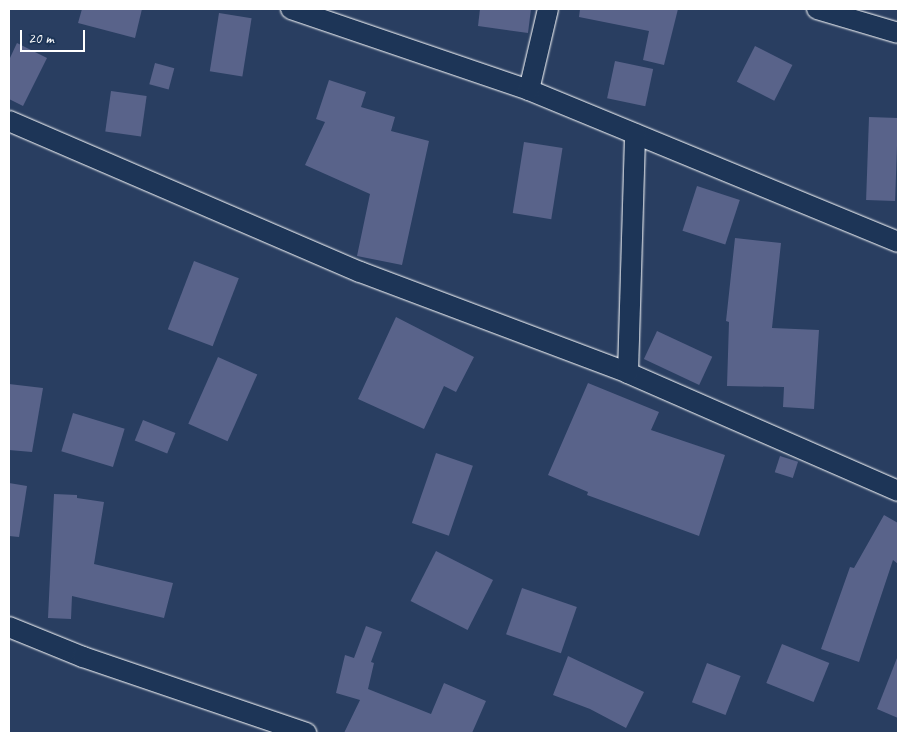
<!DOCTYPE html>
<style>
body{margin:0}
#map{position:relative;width:907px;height:742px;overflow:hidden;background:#293e61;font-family:Caveat,sans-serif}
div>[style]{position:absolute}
.building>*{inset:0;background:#59638a;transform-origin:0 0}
.roads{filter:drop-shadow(0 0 1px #fff) drop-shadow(0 0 1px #fff)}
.minor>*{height:20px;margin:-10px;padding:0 10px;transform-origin:10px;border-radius:10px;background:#1d3557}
span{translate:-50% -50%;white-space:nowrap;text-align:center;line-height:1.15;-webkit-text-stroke:4px #1d3557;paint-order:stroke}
.frame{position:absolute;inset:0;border:10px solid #fff;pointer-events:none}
.scale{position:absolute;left:20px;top:30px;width:65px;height:22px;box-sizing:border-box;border:2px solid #fff;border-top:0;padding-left:6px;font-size:15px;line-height:18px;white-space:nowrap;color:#fff;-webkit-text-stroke:4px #1d3557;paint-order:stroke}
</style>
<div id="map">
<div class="building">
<div style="clip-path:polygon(82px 9px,142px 9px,135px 38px,78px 23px)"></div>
<div style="clip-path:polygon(480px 9px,531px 9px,528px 33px,478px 26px)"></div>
<div style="clip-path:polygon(580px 9px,678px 9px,664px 65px,643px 60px,649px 31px,579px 17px)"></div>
<div style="left:219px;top:13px;width:33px;height:59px;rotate:9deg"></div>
<div style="clip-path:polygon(17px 43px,47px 58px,23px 106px,9px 99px,9px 60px)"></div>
<div style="left:755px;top:46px;width:42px;height:40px;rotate:27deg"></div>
<div style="left:615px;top:61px;width:39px;height:38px;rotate:12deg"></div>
<div style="left:155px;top:63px;width:20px;height:22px;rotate:15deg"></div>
<div style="clip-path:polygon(329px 80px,366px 92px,361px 107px,395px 117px,391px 131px,429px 141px,402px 265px,357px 256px,370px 194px,305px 165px,325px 122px,316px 119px)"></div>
<div style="left:111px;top:91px;width:36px;height:41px;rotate:8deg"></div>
<div style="left:869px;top:117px;width:29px;height:83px;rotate:2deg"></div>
<div style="left:524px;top:142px;width:39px;height:72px;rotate:9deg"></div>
<div style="left:697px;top:186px;width:45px;height:47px;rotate:18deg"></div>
<div style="clip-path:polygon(735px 238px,781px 243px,772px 328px,819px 330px,814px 409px,783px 407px,784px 387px,727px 386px,729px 322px,726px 321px)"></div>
<div style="left:194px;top:261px;width:48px;height:73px;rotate:21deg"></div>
<div style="clip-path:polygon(396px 317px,474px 357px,456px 392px,444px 386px,424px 429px,358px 399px)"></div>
<div style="left:657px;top:331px;width:61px;height:31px;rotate:25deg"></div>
<div style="left:218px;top:357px;width:43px;height:73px;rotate:24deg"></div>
<div style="clip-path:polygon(588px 383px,659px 412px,651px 430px,725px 455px,699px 536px,587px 495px,588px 492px,548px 475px)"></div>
<div style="clip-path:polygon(9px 384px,43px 388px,32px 452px,9px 450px)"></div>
<div style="left:73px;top:413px;width:54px;height:40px;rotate:17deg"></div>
<div style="left:143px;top:420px;width:35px;height:22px;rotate:22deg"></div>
<div style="left:436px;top:453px;width:39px;height:74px;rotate:19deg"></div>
<div style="left:780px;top:456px;width:19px;height:17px;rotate:18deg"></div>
<div style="clip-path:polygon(9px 483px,27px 486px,19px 537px,9px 536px)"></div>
<div style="clip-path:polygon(54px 494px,77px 495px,77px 498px,104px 502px,94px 564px,173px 583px,164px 618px,72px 596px,71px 619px,48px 618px)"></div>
<div style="clip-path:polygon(884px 515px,898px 523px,898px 564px,893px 560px,859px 662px,821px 649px,850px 567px,854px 568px)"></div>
<div style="left:436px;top:551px;width:64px;height:56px;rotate:27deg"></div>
<div style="left:522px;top:588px;width:58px;height:49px;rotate:19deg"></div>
<div style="clip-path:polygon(366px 626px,382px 632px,371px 662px,374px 663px,368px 689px,431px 714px,444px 683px,486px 701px,472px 733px,344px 733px,360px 700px,336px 693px,345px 655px,354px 658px)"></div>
<div style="left:782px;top:644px;width:51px;height:42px;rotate:22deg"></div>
<div style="clip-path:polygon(568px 656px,644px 692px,626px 728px,590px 709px,553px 695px)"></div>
<div style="clip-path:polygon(897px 658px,898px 658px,898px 718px,877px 709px)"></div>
<div style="left:707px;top:663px;width:36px;height:42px;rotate:21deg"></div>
</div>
<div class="roads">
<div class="minor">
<div style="left:291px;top:9px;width:251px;rotate:18.8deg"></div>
<div style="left:529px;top:90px;width:399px;rotate:22.4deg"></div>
<div style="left:817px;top:9px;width:84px;rotate:16.5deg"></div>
<div style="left:529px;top:90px;width:83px;rotate:-76.8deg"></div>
<div style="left:9px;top:121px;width:382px;rotate:23.3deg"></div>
<div style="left:360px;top:272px;width:286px;rotate:20.6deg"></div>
<div style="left:628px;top:373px;width:295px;rotate:23.6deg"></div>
<div style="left:628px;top:373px;width:239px;rotate:-88.3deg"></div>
<div style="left:9px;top:627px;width:80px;rotate:22.1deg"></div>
<div style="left:83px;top:657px;width:236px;rotate:18.8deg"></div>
</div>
</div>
<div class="frame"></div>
<div class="scale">20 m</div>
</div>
